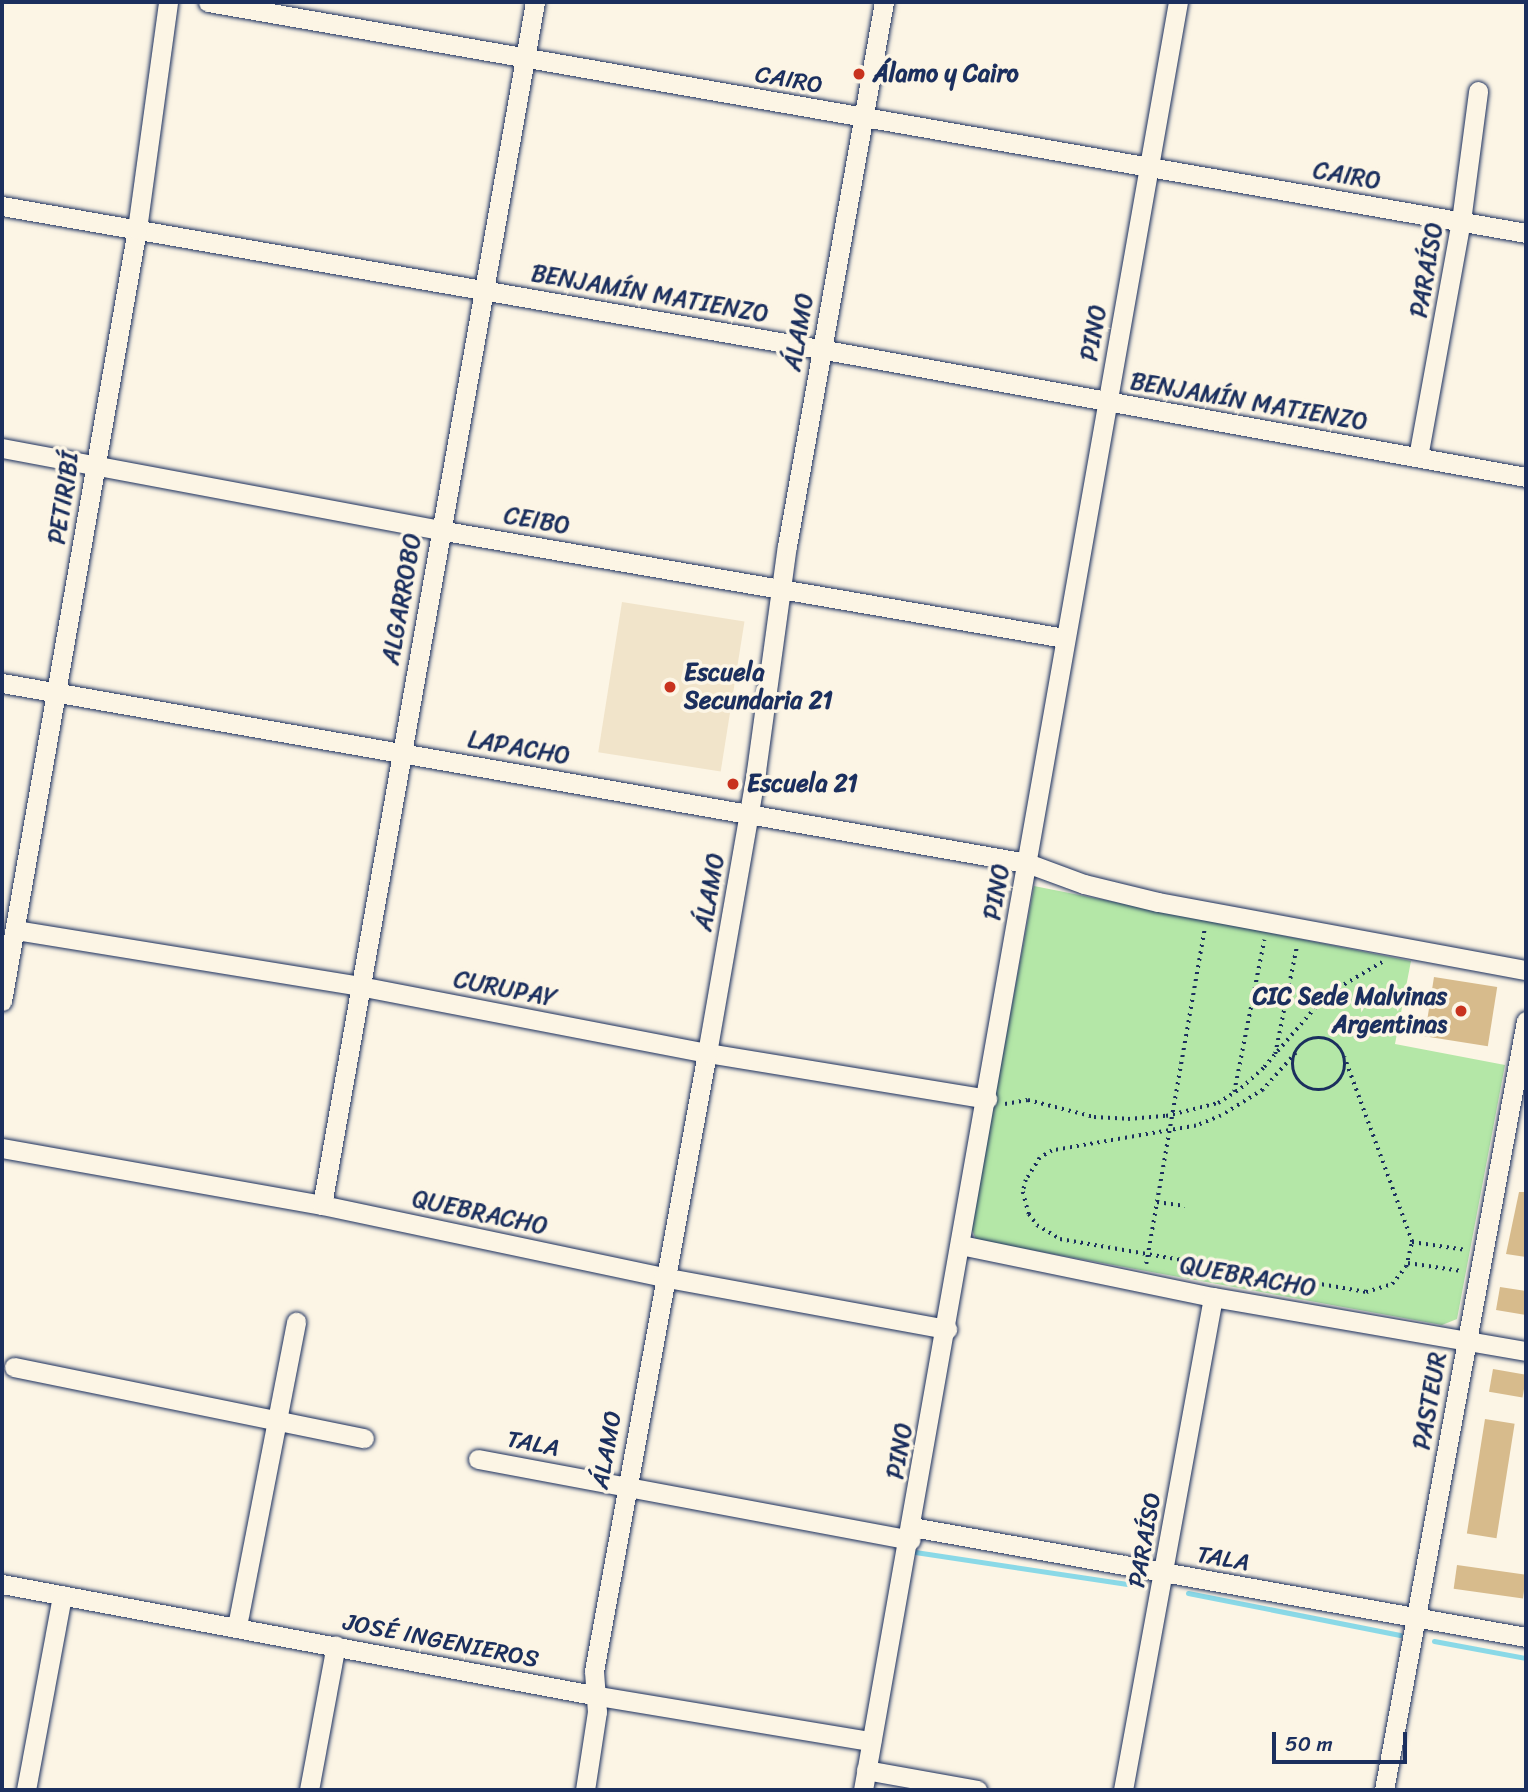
<!DOCTYPE html>
<meta charset="utf-8">
<style>
body{margin:0}
#map{position:relative;width:1528px;height:1792px;overflow:hidden;background:#fcf5e5;font-family:Sriracha,sans-serif}
div>[style]{position:absolute}
.built>*{inset:0;background:#f1e4ca;transform-origin:0 0}
.green>*{inset:0;background:#b4e7a7}
.stream>*{height:5px;margin:-2.5px;padding:0 2.5px;transform-origin:2.5px;border-radius:2.5px;background:#8ad9e7}
.building>*{inset:0;background:#d7bb8c;transform-origin:0 0}
.path>*{height:3.5px;margin-top:-1.75px;transform-origin:0;background:repeating-linear-gradient(90deg,#1b2f5e 0 2px,transparent 0 7px)}
.path>.ring{margin:-1.75px;padding:0;box-sizing:content-box;background:none;border:3.5px solid #1b2f5e;border-radius:50%}
.roads{filter:drop-shadow(0 0 2px #1b2f5e) drop-shadow(0 0 2px #1b2f5e)}
.street>*{height:19px;margin:-9.5px;padding:0 9.5px;transform-origin:9.5px;border-radius:9.5px;background:#fcf5e5}
.dots>*{width:19px;height:19px;translate:-50% -50%;box-sizing:border-box;border:4px solid #fcf5e5;border-radius:50%}
span{translate:-50% -50%;white-space:nowrap;text-align:center;line-height:1.15;-webkit-text-stroke:7px #fcf5e5;paint-order:stroke}
.poi-label{font-size:24px;color:#1b2f5e;font-weight:700}
.left{translate:0 -50%;text-align:left}
.right{translate:-100% -50%;text-align:right}
.street-label{font-size:24px;color:#1b2f5e}
.frame{position:absolute;inset:0;border:4px solid #1b2f5e;pointer-events:none}
.scale{position:absolute;left:1272px;top:1732px;width:135px;height:32px;box-sizing:border-box;border:4px solid #1b2f5e;border-top:0;padding-left:9px;font-size:21px;line-height:24px;white-space:nowrap;color:#1b2f5e;-webkit-text-stroke:5px #fcf5e5;paint-order:stroke}
</style>
<div id="map">
<div class="built">
<div style="left:622px;top:602px;width:124px;height:152px;rotate:9deg"></div>
</div>
<div class="green">
<div style="clip-path:polygon(1034px 886px,1411px 961px,1395px 1044px,1505px 1065px,1457px 1319px,1442px 1325px,976px 1240px,971px 1227px)"></div>
</div>
<div class="stream">
<div style="left:915px;top:1552px;width:228px;rotate:8.6deg"></div>
<div style="left:1188px;top:1593px;width:216px;rotate:11.2deg"></div>
<div style="left:1434px;top:1641px;width:94px;rotate:10.5deg"></div>
</div>
<div class="building">
<div style="left:1434px;top:977px;width:64px;height:60px;rotate:9deg"></div>
<div style="clip-path:polygon(1519px 1192px,1526px 1192px,1526px 1257px,1506px 1254px)"></div>
<div style="clip-path:polygon(1500px 1287px,1526px 1291px,1526px 1315px,1496px 1310px)"></div>
<div style="left:1493px;top:1369px;width:34px;height:23px;rotate:10deg"></div>
<div style="left:1485px;top:1419px;width:30px;height:116px;rotate:9deg"></div>
<div style="left:1457px;top:1565px;width:70px;height:24px;rotate:8deg"></div>
</div>
<div class="path">
<div class="ring" style="left:1293px;top:1038px;width:48.5px;height:48.5px"></div>
<div style="left:1296px;top:1053px;width:50px;rotate:131.7deg"></div>
<div style="left:1263px;top:1090px;width:49px;rotate:148.2deg"></div>
<div style="left:1221px;top:1116px;width:27px;rotate:158deg"></div>
<div style="left:1196px;top:1126px;width:146px;rotate:170.2deg"></div>
<div style="left:1052px;top:1151px;width:14px;rotate:150deg"></div>
<div style="left:1040px;top:1158px;width:26px;rotate:122deg"></div>
<div style="left:1026px;top:1180px;width:12px;rotate:104deg"></div>
<div style="left:1023px;top:1192px;width:23px;rotate:75deg"></div>
<div style="left:1029px;top:1214px;width:14px;rotate:54deg"></div>
<div style="left:1037px;top:1225px;width:27px;rotate:31deg"></div>
<div style="left:1060px;top:1239px;width:311px;rotate:9.8deg"></div>
<div style="left:1366px;top:1292px;width:27px;rotate:-17deg"></div>
<div style="left:1392px;top:1284px;width:22px;rotate:-51deg"></div>
<div style="left:1406px;top:1267px;width:26px;rotate:-77deg"></div>
<div style="left:1412px;top:1242px;width:197px;rotate:-110.2deg"></div>
<div style="left:1275px;top:1054px;width:111px;rotate:-78.6deg"></div>
<div style="left:1234px;top:1092px;width:155px;rotate:-78.8deg"></div>
<div style="left:1005px;top:1104px;width:23px;rotate:-10deg"></div>
<div style="left:1028px;top:1100px;width:68px;rotate:14.4deg"></div>
<div style="left:1094px;top:1117px;width:34px;rotate:3deg"></div>
<div style="left:1128px;top:1119px;width:38px;rotate:-5deg"></div>
<div style="left:1166px;top:1116px;width:54px;rotate:-14deg"></div>
<div style="left:1218px;top:1103px;width:27px;rotate:-33deg"></div>
<div style="left:1241px;top:1088px;width:31px;rotate:-42deg"></div>
<div style="left:1264px;top:1067px;width:95px;rotate:-49.3deg"></div>
<div style="left:1326px;top:995px;width:65px;rotate:-30.5deg"></div>
<div style="left:1157px;top:1202px;width:28px;rotate:8deg"></div>
<div style="left:1412px;top:1242px;width:55px;rotate:8.4deg"></div>
<div style="left:1408px;top:1263px;width:54px;rotate:8.6deg"></div>
<div style="left:1146px;top:1264px;width:342px;rotate:-80.1deg"></div>
</div>
<div class="roads">
<div class="street">
<div style="left:208px;top:2px;width:1338px;rotate:9.94deg"></div>
<div style="left:2px;top:206px;width:830px;rotate:9.92deg"></div>
<div style="left:820px;top:349px;width:718px;rotate:10.28deg"></div>
<div style="left:2px;top:448px;width:445px;rotate:10.6deg"></div>
<div style="left:439px;top:530px;width:634px;rotate:9.8deg"></div>
<div style="left:1418px;top:457px;width:240px;rotate:-79.7deg"></div>
<div style="left:1461px;top:221px;width:131px;rotate:-82.5deg"></div>
<div style="left:2px;top:683px;width:1041px;rotate:9.96deg"></div>
<div style="left:1027px;top:863px;width:61px;rotate:20.2deg"></div>
<div style="left:1084px;top:884px;width:76px;rotate:13.7deg"></div>
<div style="left:1158px;top:902px;width:374px;rotate:10.5deg"></div>
<div style="left:15px;top:930px;width:349px;rotate:9.2deg"></div>
<div style="left:359px;top:986px;width:354px;rotate:10.9deg"></div>
<div style="left:707px;top:1053px;width:284px;rotate:9.3deg"></div>
<div style="left:2px;top:1001px;width:784px;rotate:-80.08deg"></div>
<div style="left:137px;top:229px;width:229px;rotate:-82.2deg"></div>
<div style="left:2px;top:1148px;width:325px;rotate:10.1deg"></div>
<div style="left:322px;top:1205px;width:349px;rotate:11.9deg"></div>
<div style="left:663px;top:1277px;width:289px;rotate:10.4deg"></div>
<div style="left:322px;top:1205px;width:1222px;rotate:-79.96deg"></div>
<div style="left:961px;top:1245px;width:257px;rotate:11.7deg"></div>
<div style="left:1213px;top:1297px;width:318px;rotate:9.8deg"></div>
<div style="left:14px;top:1367px;width:357px;rotate:11.5deg"></div>
<div style="left:478px;top:1459px;width:440px;rotate:10.6deg"></div>
<div style="left:912px;top:1527px;width:624px;rotate:10.16deg"></div>
<div style="left:2px;top:1584px;width:606px;rotate:10.64deg"></div>
<div style="left:598px;top:1696px;width:277px;rotate:9.4deg"></div>
<div style="left:237px;top:1626px;width:310px;rotate:-79deg"></div>
<div style="left:866px;top:1770px;width:113px;rotate:10.2deg"></div>
<div style="left:26px;top:1790px;width:198px;rotate:-79.5deg"></div>
<div style="left:309px;top:1790px;width:147px;rotate:-79.5deg"></div>
<div style="left:585px;top:1790px;width:79px;rotate:-81.3deg"></div>
<div style="left:597px;top:1712px;width:41px;rotate:-94.2deg"></div>
<div style="left:594px;top:1671px;width:628px;rotate:-79.64deg"></div>
<div style="left:707px;top:1053px;width:286px;rotate:-80.1deg"></div>
<div style="left:756px;top:771px;width:227px;rotate:-82.2deg"></div>
<div style="left:787px;top:546px;width:553px;rotate:-79.89deg"></div>
<div style="left:863px;top:1790px;width:1816px;rotate:-80.01deg"></div>
<div style="left:1123px;top:1790px;width:501px;rotate:-79.65deg"></div>
<div style="left:1384px;top:1790px;width:782px;rotate:-79.54deg"></div>
</div>
</div>
<div class="dots">
<div style="left:859px;top:74px;background:#c8321e"></div>
<div style="left:670px;top:687px;background:#c8321e"></div>
<div style="left:733px;top:784px;background:#c8321e"></div>
<div style="left:1461px;top:1011px;background:#c8321e"></div>
</div>
<div class="poi-label">
<span class="left" style="left:873px;top:74px">Álamo y Cairo</span>
<span class="left" style="left:684px;top:687px">Escuela<br>Secundaria 21</span>
<span class="left" style="left:747px;top:784px">Escuela 21</span>
<span class="right" style="left:1447px;top:1011px">CIC Sede Malvinas<br>Argentinas</span>
</div>
<div class="street-label">
<span style="left:789px;top:80px;rotate:10deg">CAIRO</span>
<span style="left:1347px;top:176px;rotate:10deg">CAIRO</span>
<span style="left:1427px;top:270px;rotate:-80deg">PARAÍSO</span>
<span style="left:650px;top:294px;rotate:10deg">BENJAMÍN MATIENZO</span>
<span style="left:799px;top:332px;rotate:-80deg">ÁLAMO</span>
<span style="left:1094px;top:333px;rotate:-80deg">PINO</span>
<span style="left:1249px;top:402px;rotate:10deg">BENJAMÍN MATIENZO</span>
<span style="left:64px;top:498px;rotate:-81deg">PETIRIBÍ</span>
<span style="left:537px;top:521px;rotate:10deg">CEIBO</span>
<span style="left:402px;top:599px;rotate:-80deg">ALGARROBO</span>
<span style="left:519px;top:748px;rotate:10deg">LAPACHO</span>
<span style="left:710px;top:892px;rotate:-80deg">ÁLAMO</span>
<span style="left:997px;top:892px;rotate:-80deg">PINO</span>
<span style="left:505px;top:989px;rotate:11deg">CURUPAY</span>
<span style="left:480px;top:1213px;rotate:12deg">QUEBRACHO</span>
<span style="left:1248px;top:1277px;rotate:10deg">QUEBRACHO</span>
<span style="left:1430px;top:1401px;rotate:-80deg">PASTEUR</span>
<span style="left:533px;top:1444px;rotate:11deg">TALA</span>
<span style="left:607px;top:1450px;rotate:-80deg">ÁLAMO</span>
<span style="left:900px;top:1451px;rotate:-80deg">PINO</span>
<span style="left:1145px;top:1540px;rotate:-80deg">PARAÍSO</span>
<span style="left:1223px;top:1559px;rotate:10deg">TALA</span>
<span style="left:441px;top:1641px;rotate:11deg">JOSÉ INGENIEROS</span>
</div>
<div class="frame"></div>
<div class="scale">50 m</div>
</div>
